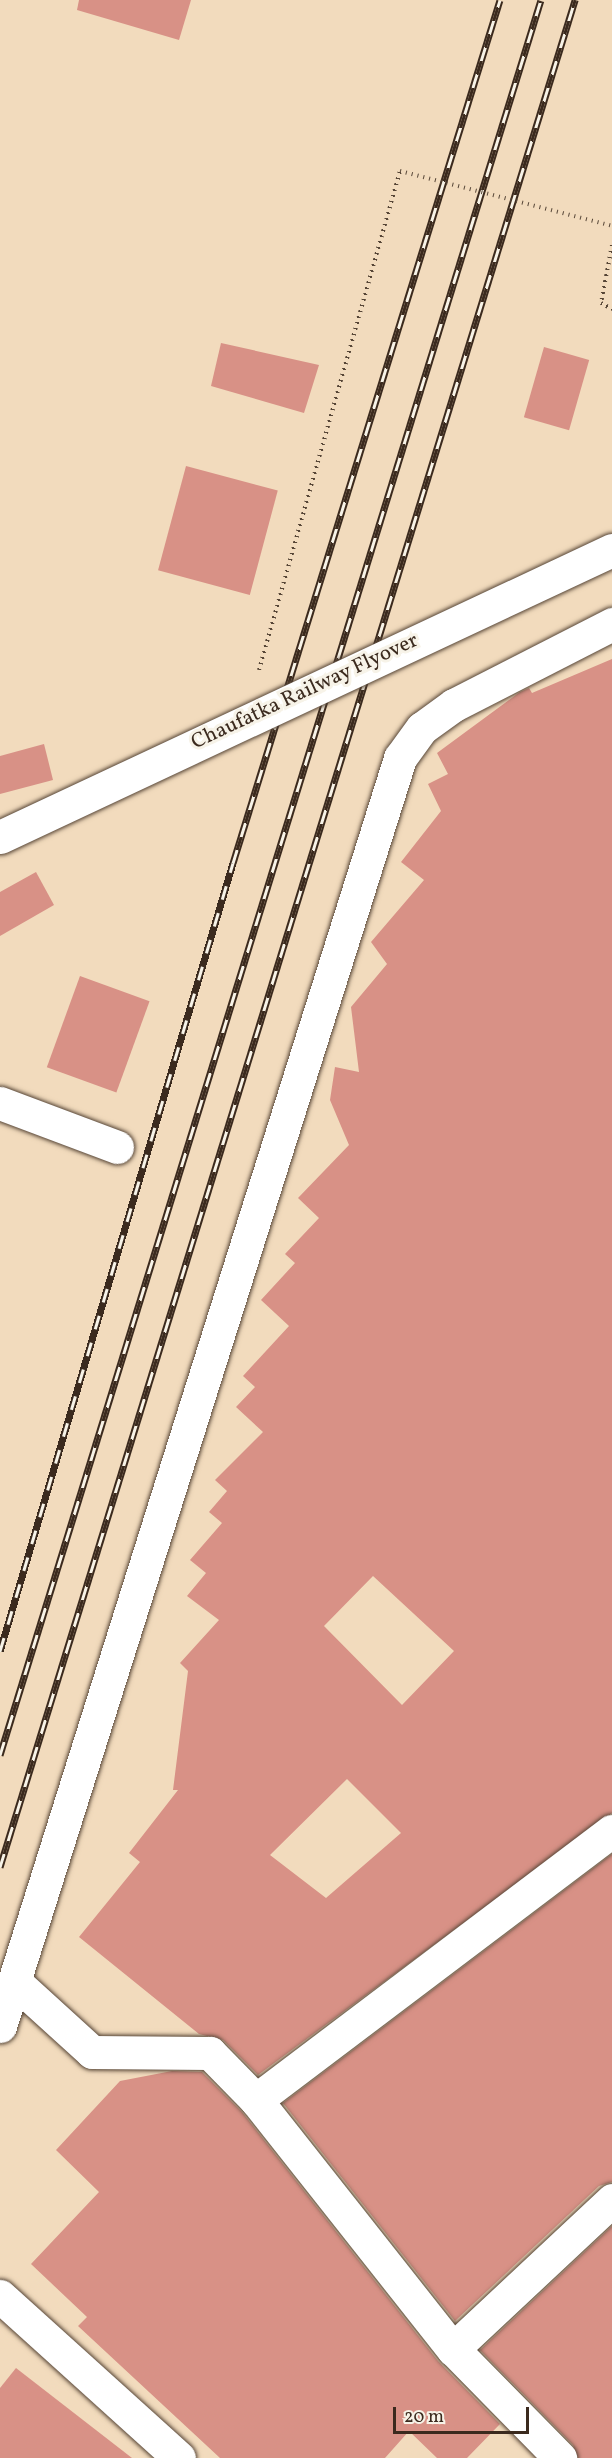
<!DOCTYPE html>
<style>
body{margin:0}
#map{position:relative;width:612px;height:2458px;overflow:hidden;background:#f2dbbd;font-family:Vollkorn,serif}
div>[style]{position:absolute}
.building>*{inset:0;background:#d89186;transform-origin:0 0}
.path>*{height:4px;margin-top:-2px;transform-origin:0;background:repeating-linear-gradient(90deg,#564536 0 1.5px,transparent 0 6px)}
.roads{filter:drop-shadow(0 0 2px #564536) drop-shadow(0 0 2px #564536)}
.street>*{height:33px;margin:-16.5px;padding:0 16.5px;transform-origin:16.5px;border-radius:16.5px;background:#fff}
.rail>*{height:7px;margin-top:-3.5px;transform-origin:0;background:repeating-linear-gradient(90deg,#f7f3e8 0 14px,#3b2a1e 0 28px);box-sizing:border-box;border-block:2px solid #3b2a1e}
.path-bridge>*{height:4px;margin-top:-2px;transform-origin:0;background:repeating-linear-gradient(90deg,#564536 0 1.5px,transparent 0 6px)}
.bridges{filter:drop-shadow(0 0 2px #564536) drop-shadow(0 0 2px #564536)}
.primary-bridge>*{height:33px;margin:-16.5px;padding:0 16.5px;transform-origin:16.5px;border-radius:16.5px;background:#fff}
span{translate:-50% -50%;white-space:nowrap;text-align:center;line-height:1.15;-webkit-text-stroke:6px #f7f3e8;paint-order:stroke}
.street-label{font-size:21px;color:#3b2a1e}
.scale{position:absolute;left:393px;top:2407px;width:136px;height:27px;box-sizing:border-box;border:3px solid #3b2a1e;border-top:0;padding-left:8px;font-size:18px;line-height:21px;white-space:nowrap;color:#3b2a1e;-webkit-text-stroke:4px #f7f3e8;paint-order:stroke}
</style>
<div id="map">
<div class="building">
<div style="clip-path:polygon(79px 0,191px 0,179px 40px,77px 10px)"></div>
<div style="clip-path:polygon(221px 343px,319px 365px,304px 413px,211px 386px)"></div>
<div style="left:544px;top:347px;width:47px;height:73px;rotate:16deg"></div>
<div style="left:186px;top:466px;width:95px;height:108px;rotate:15deg"></div>
<div style="clip-path:polygon(evenodd,612px 659px,612px 1813px,258px 2075px,223px 2040px,199px 2034px,79px 1937px,140px 1862px,129px 1853px,178px 1790px,173px 1790px,188px 1671px,180px 1663px,219px 1620px,187px 1596px,206px 1573px,190px 1560px,222px 1523px,209px 1512px,227px 1491px,215px 1480px,263px 1432px,236px 1407px,255px 1387px,243px 1376px,289px 1326px,261px 1300px,295px 1263px,285px 1254px,319px 1218px,298px 1198px,349px 1145px,330px 1100px,335px 1067px,359px 1072px,351px 1007px,387px 964px,371px 942px,424px 880px,401px 862px,441px 811px,428px 784px,448px 774px,437px 753px,520px 692px,529px 688px,532px 693px,612px 659px,373px 1576px,454px 1651px,402px 1705px,324px 1626px,373px 1576px,612px 659px,347px 1779px,401px 1833px,326px 1898px,270px 1855px,347px 1779px)"></div>
<div style="clip-path:polygon(44px 744px,53px 780px,0 794px,0 756px)"></div>
<div style="clip-path:polygon(36px 872px,54px 905px,0 936px,0 892px)"></div>
<div style="left:80px;top:976px;width:74px;height:97px;rotate:20deg"></div>
<div style="clip-path:polygon(612px 1854px,612px 2182px,599px 2186px,455px 2321px,283px 2103px)"></div>
<div style="clip-path:polygon(172px 2071px,202px 2072px,242px 2112px,438px 2361px,500px 2424px,467px 2458px,437px 2458px,409px 2431px,385px 2458px,220px 2458px,78px 2326px,87px 2317px,31px 2264px,99px 2192px,56px 2150px,120px 2081px)"></div>
<div style="clip-path:polygon(612px 2226px,612px 2458px,578px 2458px,573px 2445px,480px 2350px)"></div>
<div style="clip-path:polygon(16px 2368px,132px 2458px,0 2458px,0 2388px)"></div>
</div>
<div class="path">
<div style="left:612px;top:245px;width:59px;rotate:100.7deg"></div>
<div style="left:601px;top:303px;width:13px;rotate:29deg"></div>
<div style="left:259px;top:670px;width:519px;rotate:-74.22deg"></div>
</div>
<div class="roads">
<div class="street">
<div style="left:0;top:1103px;width:125px;rotate:20.6deg"></div>
<div style="left:14px;top:1981px;width:105px;rotate:42.3deg"></div>
<div style="left:92px;top:2052px;width:118px;rotate:0.5deg"></div>
<div style="left:210px;top:2053px;width:66px;rotate:45.6deg"></div>
<div style="left:256px;top:2100px;width:318px;rotate:51.7deg"></div>
<div style="left:453px;top:2349px;width:153px;rotate:45.5deg"></div>
<div style="left:0;top:2026px;width:1330px;rotate:-72.49deg"></div>
<div style="left:400px;top:758px;width:37px;rotate:-54deg"></div>
<div style="left:422px;top:728px;width:39px;rotate:-36deg"></div>
<div style="left:454px;top:705px;width:178px;rotate:-27.1deg"></div>
<div style="left:256px;top:2100px;width:446px;rotate:-37.1deg"></div>
<div style="left:0;top:2296px;width:241px;rotate:42.1deg"></div>
<div style="left:453px;top:2349px;width:218px;rotate:-43.1deg"></div>
</div>
</div>
<div class="rail">
<div style="left:0;top:1651px;width:822px;rotate:-73.53deg"></div>
<div style="left:233px;top:863px;width:903px;rotate:-72.81deg"></div>
<div style="left:0;top:1755px;width:1836px;rotate:-72.87deg"></div>
<div style="left:0;top:1867px;width:1954px;rotate:-72.88deg"></div>
</div>
<div class="path-bridge">
<div style="left:400px;top:171px;width:219px;rotate:14.5deg"></div>
</div>
<div class="bridges">
<div class="primary-bridge">
<div style="left:0;top:837px;width:676px;rotate:-25.12deg"></div>
</div>
</div>
<div class="street-label">
<span style="left:305px;top:692px;rotate:-25deg">Chaufatka Railway Flyover</span>
</div>
<div class="scale">20 m</div>
</div>
